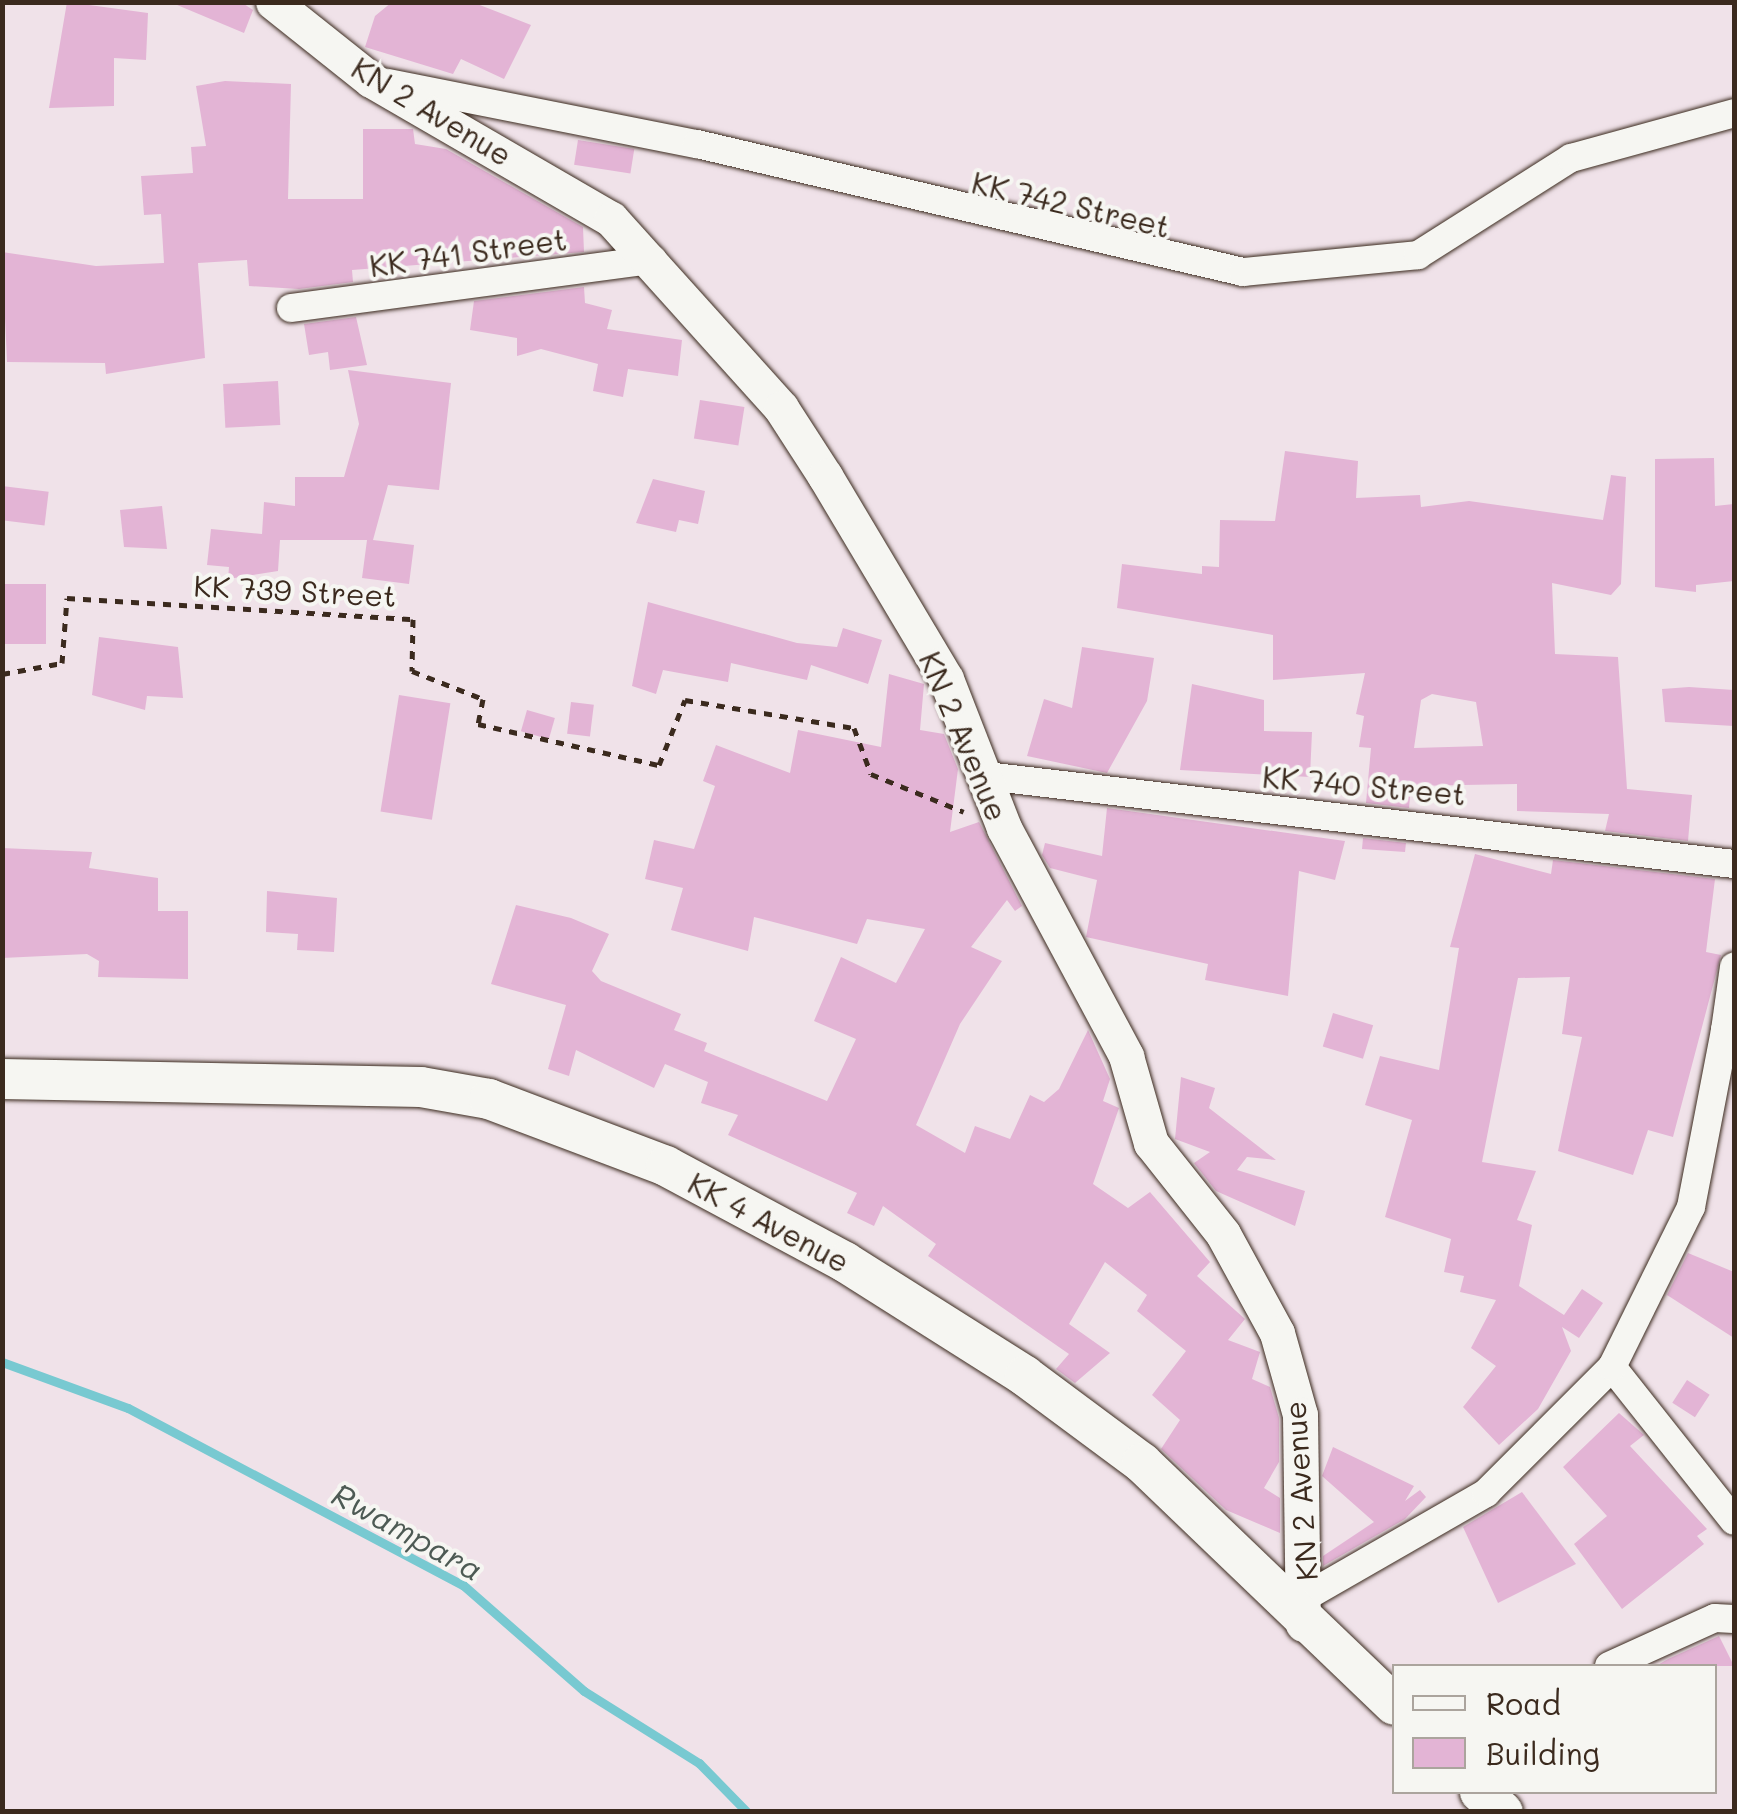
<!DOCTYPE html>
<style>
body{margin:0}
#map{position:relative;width:1737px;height:1814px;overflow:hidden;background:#f0e2e9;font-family:Mali,sans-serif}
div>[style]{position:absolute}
.stream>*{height:9px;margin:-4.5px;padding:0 4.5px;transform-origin:4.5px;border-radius:4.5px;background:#78c9d1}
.building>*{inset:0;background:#e3b4d5;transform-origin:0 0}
.path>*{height:5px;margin-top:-2.5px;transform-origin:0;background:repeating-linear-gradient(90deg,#3b2a1e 0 8px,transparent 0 16px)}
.roads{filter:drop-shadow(0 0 2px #3b2a1e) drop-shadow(0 0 2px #3b2a1e)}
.minor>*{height:28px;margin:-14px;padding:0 14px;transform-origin:14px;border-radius:14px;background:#f6f6f2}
.tertiary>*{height:35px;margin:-17.5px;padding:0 17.5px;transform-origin:17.5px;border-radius:17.5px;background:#f6f6f2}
.secondary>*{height:40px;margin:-20px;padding:0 20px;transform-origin:20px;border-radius:20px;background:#f6f6f2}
span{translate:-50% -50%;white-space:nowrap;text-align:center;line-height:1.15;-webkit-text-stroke:8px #f6f6f2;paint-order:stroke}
.street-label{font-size:30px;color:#3b2a1e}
.water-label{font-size:32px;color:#4d5a54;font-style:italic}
.frame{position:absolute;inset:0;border:5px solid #3b2a1e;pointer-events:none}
.legend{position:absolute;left:1392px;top:1664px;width:325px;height:130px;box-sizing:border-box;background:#f6f6f2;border:2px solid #aba49d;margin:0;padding:12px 18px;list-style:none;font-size:30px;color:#3b2a1e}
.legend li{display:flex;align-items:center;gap:20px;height:50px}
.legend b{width:50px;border:2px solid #aba49d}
</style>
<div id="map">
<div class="stream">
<div style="left:2px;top:1362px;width:134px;rotate:20.1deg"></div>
<div style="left:128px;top:1408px;width:379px;rotate:27.9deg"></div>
<div style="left:463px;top:1585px;width:161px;rotate:41.2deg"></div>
<div style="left:584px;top:1691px;width:136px;rotate:32.1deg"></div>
<div style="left:699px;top:1763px;width:69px;rotate:45.6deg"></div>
</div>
<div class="building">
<div style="clip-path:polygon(67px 2px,148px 13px,146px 60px,114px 58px,114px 106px,49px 108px)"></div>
<div style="clip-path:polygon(170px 2px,241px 2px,253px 10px,244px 33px)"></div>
<div style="clip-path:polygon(392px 2px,472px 2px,531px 25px,504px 79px,461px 59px,453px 74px,365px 47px,375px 16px)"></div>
<div style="clip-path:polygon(225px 81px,291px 84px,288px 199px,363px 199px,363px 129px,413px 129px,415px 144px,446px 149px,583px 227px,584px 252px,352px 270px,353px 282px,299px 289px,249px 286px,247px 260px,198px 263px,205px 358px,106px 374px,105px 363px,7px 362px,2px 252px,96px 266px,164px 263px,161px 214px,144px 215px,141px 176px,193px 173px,191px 147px,206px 146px,196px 86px)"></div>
<div style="left:578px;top:140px;width:57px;height:25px;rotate:9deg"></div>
<div style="clip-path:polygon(584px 287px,585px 303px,612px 310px,607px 329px,682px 340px,678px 376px,628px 369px,623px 397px,593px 391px,598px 364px,541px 349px,517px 356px,517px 338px,470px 330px,474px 301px)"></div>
<div style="clip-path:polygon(356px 317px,367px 365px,330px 370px,328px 352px,309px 355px,304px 324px)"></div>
<div style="clip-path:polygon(348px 370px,451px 383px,439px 490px,388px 485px,373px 540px,414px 545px,409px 584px,362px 578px,367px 540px,280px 540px,278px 571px,228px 579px,229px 567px,207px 565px,211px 529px,262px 534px,264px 502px,295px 506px,295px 477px,344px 477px,359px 424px)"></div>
<div style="left:278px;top:381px;width:44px;height:55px;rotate:87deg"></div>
<div style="left:700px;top:400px;width:45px;height:39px;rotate:9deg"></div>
<div style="clip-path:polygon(evenodd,1285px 451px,1358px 461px,1356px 498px,1420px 495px,1421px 507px,1469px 501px,1603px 520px,1611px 475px,1626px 477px,1621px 584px,1611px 595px,1552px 583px,1555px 654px,1618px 657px,1627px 789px,1692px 795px,1688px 841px,1605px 831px,1609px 814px,1517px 811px,1517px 784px,1411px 786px,1409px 808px,1366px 803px,1371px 748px,1359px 747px,1364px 716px,1356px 714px,1365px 673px,1273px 680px,1273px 635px,1117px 608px,1122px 564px,1202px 574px,1202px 566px,1219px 567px,1220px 520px,1275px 521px,1285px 451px,1432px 694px,1476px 702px,1483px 746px,1414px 748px,1421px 700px,1432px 694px)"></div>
<div style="clip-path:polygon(1714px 458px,1715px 506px,1734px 504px,1734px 581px,1696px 585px,1696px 592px,1655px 587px,1655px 459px)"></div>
<div style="clip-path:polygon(653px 479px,705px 491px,698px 524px,679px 520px,676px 532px,636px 523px)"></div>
<div style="left:2px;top:486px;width:47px;height:34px;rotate:7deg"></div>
<div style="clip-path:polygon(162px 506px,167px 549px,124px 547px,120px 510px)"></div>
<div style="left:2px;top:584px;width:44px;height:60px"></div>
<div style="clip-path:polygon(648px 602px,797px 643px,837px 647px,843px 628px,882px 640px,868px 684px,811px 665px,807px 680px,731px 663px,728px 682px,663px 670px,656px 694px,632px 686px)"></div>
<div style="clip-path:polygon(99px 637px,178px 647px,183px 698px,147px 696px,145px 710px,92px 695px)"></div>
<div style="clip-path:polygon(1082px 647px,1154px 658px,1147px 701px,1107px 773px,1027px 756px,1044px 699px,1072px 708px)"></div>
<div style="clip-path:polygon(889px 674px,924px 684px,920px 730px,944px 734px,958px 769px,950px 832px,979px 822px,1022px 906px,1015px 911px,1007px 900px,971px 947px,1002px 961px,960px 1024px,916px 1125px,965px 1153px,975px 1126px,1010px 1139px,1030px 1095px,1044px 1102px,1059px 1089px,1088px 1030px,1110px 1079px,1103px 1101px,1119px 1108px,1093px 1184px,1128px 1208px,1150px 1192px,1210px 1262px,1197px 1276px,1245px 1319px,1228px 1340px,1260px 1352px,1252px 1379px,1270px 1387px,1279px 1418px,1279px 1462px,1264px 1488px,1280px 1498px,1280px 1533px,1226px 1510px,1161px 1449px,1180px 1420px,1152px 1395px,1186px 1351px,1137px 1311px,1147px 1295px,1105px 1262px,1069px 1324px,1110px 1353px,1075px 1383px,1056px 1369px,1069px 1354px,928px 1256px,936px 1244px,883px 1206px,874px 1226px,847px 1213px,857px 1193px,728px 1135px,738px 1115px,701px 1103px,708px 1082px,665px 1064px,654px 1088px,576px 1050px,569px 1076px,548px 1069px,566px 1005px,491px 984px,516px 905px,571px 918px,609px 934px,592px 971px,601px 981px,681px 1014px,674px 1030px,707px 1043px,704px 1051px,827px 1101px,856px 1039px,814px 1021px,841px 957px,896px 983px,925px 929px,867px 919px,857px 944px,754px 917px,748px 951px,671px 930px,683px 888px,645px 879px,654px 840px,694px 849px,715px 786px,703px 781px,716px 745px,790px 773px,798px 730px,881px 747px)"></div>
<div style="clip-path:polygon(1192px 684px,1264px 700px,1264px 731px,1312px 732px,1310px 777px,1180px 770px)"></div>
<div style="clip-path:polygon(1689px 687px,1734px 690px,1734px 726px,1665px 722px,1662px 689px)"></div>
<div style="left:399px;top:695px;width:52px;height:118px;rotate:9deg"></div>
<div style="left:571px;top:702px;width:23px;height:32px;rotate:7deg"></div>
<div style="left:527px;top:710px;width:29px;height:22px;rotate:16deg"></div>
<div style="clip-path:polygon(1107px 808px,1345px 841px,1335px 880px,1299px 871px,1288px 996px,1205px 980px,1208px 964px,1086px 937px,1097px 880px,1050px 868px,1042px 855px,1045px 843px,1102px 856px)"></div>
<div style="clip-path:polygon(1363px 838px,1406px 843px,1405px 852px,1362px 849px)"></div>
<div style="clip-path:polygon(2px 848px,92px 852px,89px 868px,158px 878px,158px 911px,188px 911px,188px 979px,98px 977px,99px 961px,87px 954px,2px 958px)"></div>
<div style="clip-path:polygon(1475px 854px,1551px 874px,1553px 860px,1715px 879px,1706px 952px,1721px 955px,1673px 1137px,1648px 1130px,1633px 1175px,1558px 1151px,1582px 1037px,1562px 1034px,1570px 977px,1518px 978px,1482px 1162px,1536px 1171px,1517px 1220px,1532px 1225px,1519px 1286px,1564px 1315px,1582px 1289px,1603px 1303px,1579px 1338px,1562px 1327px,1571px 1351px,1538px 1409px,1499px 1445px,1463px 1407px,1496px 1366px,1471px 1348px,1496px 1300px,1460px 1292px,1464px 1276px,1444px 1272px,1451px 1239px,1385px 1217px,1412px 1120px,1365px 1105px,1380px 1056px,1439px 1070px,1459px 948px,1450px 947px)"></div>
<div style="clip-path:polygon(267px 891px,337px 898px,334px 952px,297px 950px,298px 934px,266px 932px)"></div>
<div style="left:1333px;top:1013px;width:42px;height:35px;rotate:17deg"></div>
<div style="clip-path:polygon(1181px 1077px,1215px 1088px,1209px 1108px,1276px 1160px,1247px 1157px,1237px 1170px,1305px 1191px,1295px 1226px,1216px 1191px,1194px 1163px,1210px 1152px,1175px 1139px)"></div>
<div style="clip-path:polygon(1688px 1253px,1734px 1272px,1734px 1338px,1667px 1295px)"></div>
<div style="left:1687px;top:1380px;width:27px;height:27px;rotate:33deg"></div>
<div style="clip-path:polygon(1619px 1413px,1644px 1435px,1630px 1446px,1707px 1529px,1697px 1536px,1704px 1544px,1622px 1609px,1574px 1544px,1607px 1516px,1563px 1467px)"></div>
<div style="clip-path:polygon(1333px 1447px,1414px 1486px,1405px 1501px,1420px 1490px,1426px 1497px,1405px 1519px,1323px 1566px,1323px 1556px,1374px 1522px,1322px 1476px)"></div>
<div style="clip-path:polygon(1522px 1492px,1576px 1564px,1498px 1603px,1463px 1527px)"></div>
<div style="clip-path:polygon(1719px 1636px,1734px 1666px,1656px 1666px,1668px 1659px)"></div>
</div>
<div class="path">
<div style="left:2px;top:674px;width:61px;rotate:-10.4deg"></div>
<div style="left:62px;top:663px;width:65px;rotate:-85.6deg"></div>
<div style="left:67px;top:598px;width:347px;rotate:3.5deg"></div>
<div style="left:413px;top:619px;width:52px;rotate:91.1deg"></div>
<div style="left:412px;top:671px;width:76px;rotate:21.5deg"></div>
<div style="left:483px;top:699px;width:25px;rotate:101deg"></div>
<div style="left:478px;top:724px;width:186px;rotate:12.8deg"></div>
<div style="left:659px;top:765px;width:70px;rotate:-68.2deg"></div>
<div style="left:685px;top:700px;width:171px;rotate:9.4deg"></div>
<div style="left:854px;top:728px;width:49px;rotate:69.7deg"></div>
<div style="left:871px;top:774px;width:100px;rotate:22.2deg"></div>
</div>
<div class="roads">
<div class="minor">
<div style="left:388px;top:83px;width:315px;rotate:11.2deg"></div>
<div style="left:697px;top:144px;width:561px;rotate:13.19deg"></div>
<div style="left:1243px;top:272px;width:176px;rotate:-5.5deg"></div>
<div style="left:1418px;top:255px;width:181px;rotate:-32.4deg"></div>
<div style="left:1571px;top:158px;width:169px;rotate:-15.4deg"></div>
<div style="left:291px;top:308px;width:365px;rotate:-7.6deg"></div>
<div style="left:986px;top:776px;width:753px;rotate:6.71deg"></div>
<div style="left:1725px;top:1030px;width:64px;rotate:-81.9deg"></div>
<div style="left:1612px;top:1367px;width:196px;rotate:51.6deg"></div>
<div style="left:1307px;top:1596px;width:207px;rotate:-29.9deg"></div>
<div style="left:1486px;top:1493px;width:178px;rotate:-45deg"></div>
<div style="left:1612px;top:1367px;width:178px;rotate:-63.7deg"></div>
<div style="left:1691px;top:1207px;width:180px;rotate:-79.1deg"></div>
<div style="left:1725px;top:1030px;width:9px;rotate:-13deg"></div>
<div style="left:1609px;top:1666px;width:116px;rotate:-24.4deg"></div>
<div style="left:1715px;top:1618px;width:19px;rotate:3deg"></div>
</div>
<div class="tertiary">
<div style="left:273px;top:2px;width:125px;rotate:38.5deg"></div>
<div style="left:371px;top:80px;width:277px;rotate:30.1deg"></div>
<div style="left:611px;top:219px;width:254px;rotate:48deg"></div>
<div style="left:781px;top:408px;width:81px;rotate:57.1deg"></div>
<div style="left:825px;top:476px;width:236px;rotate:59.2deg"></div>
<div style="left:946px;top:679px;width:160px;rotate:68.7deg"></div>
<div style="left:1004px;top:828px;width:259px;rotate:61.8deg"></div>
<div style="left:1126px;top:1056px;width:91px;rotate:74deg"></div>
<div style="left:1151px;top:1143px;width:116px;rotate:51.6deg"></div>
<div style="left:1223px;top:1234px;width:113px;rotate:61.4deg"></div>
<div style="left:1277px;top:1333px;width:85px;rotate:74.3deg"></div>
<div style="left:1300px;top:1415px;width:209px;rotate:89.2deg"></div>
</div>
<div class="secondary">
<div style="left:2px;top:1079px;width:419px;rotate:1.1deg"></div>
<div style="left:421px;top:1087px;width:69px;rotate:10deg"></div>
<div style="left:489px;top:1099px;width:189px;rotate:20.7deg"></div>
<div style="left:666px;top:1166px;width:203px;rotate:28.2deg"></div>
<div style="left:845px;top:1262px;width:213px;rotate:32.3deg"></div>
<div style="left:1025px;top:1376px;width:146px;rotate:36.6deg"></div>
<div style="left:1142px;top:1463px;width:349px;rotate:43.8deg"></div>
<div style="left:1480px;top:1792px;width:30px;rotate:41deg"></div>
</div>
</div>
<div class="street-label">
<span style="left:432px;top:111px;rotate:31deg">KN 2 Avenue</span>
<span style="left:1071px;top:204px;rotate:13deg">KK 742 Street</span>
<span style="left:468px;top:252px;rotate:-8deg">KK 741 Street</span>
<span style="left:295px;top:590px;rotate:3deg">KK 739 Street</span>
<span style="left:964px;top:736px;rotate:67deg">KN 2 Avenue</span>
<span style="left:1364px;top:785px;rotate:5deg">KK 740 Street</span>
<span style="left:769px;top:1222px;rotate:28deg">KK 4 Avenue</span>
<span style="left:1300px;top:1491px;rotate:-94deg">KN 2 Avenue</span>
</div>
<div class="water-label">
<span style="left:408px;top:1531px;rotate:29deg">Rwampara</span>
</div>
<div class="frame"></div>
<ul class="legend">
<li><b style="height:12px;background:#f6f6f2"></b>Road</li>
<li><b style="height:28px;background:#e3b4d5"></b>Building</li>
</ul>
</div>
